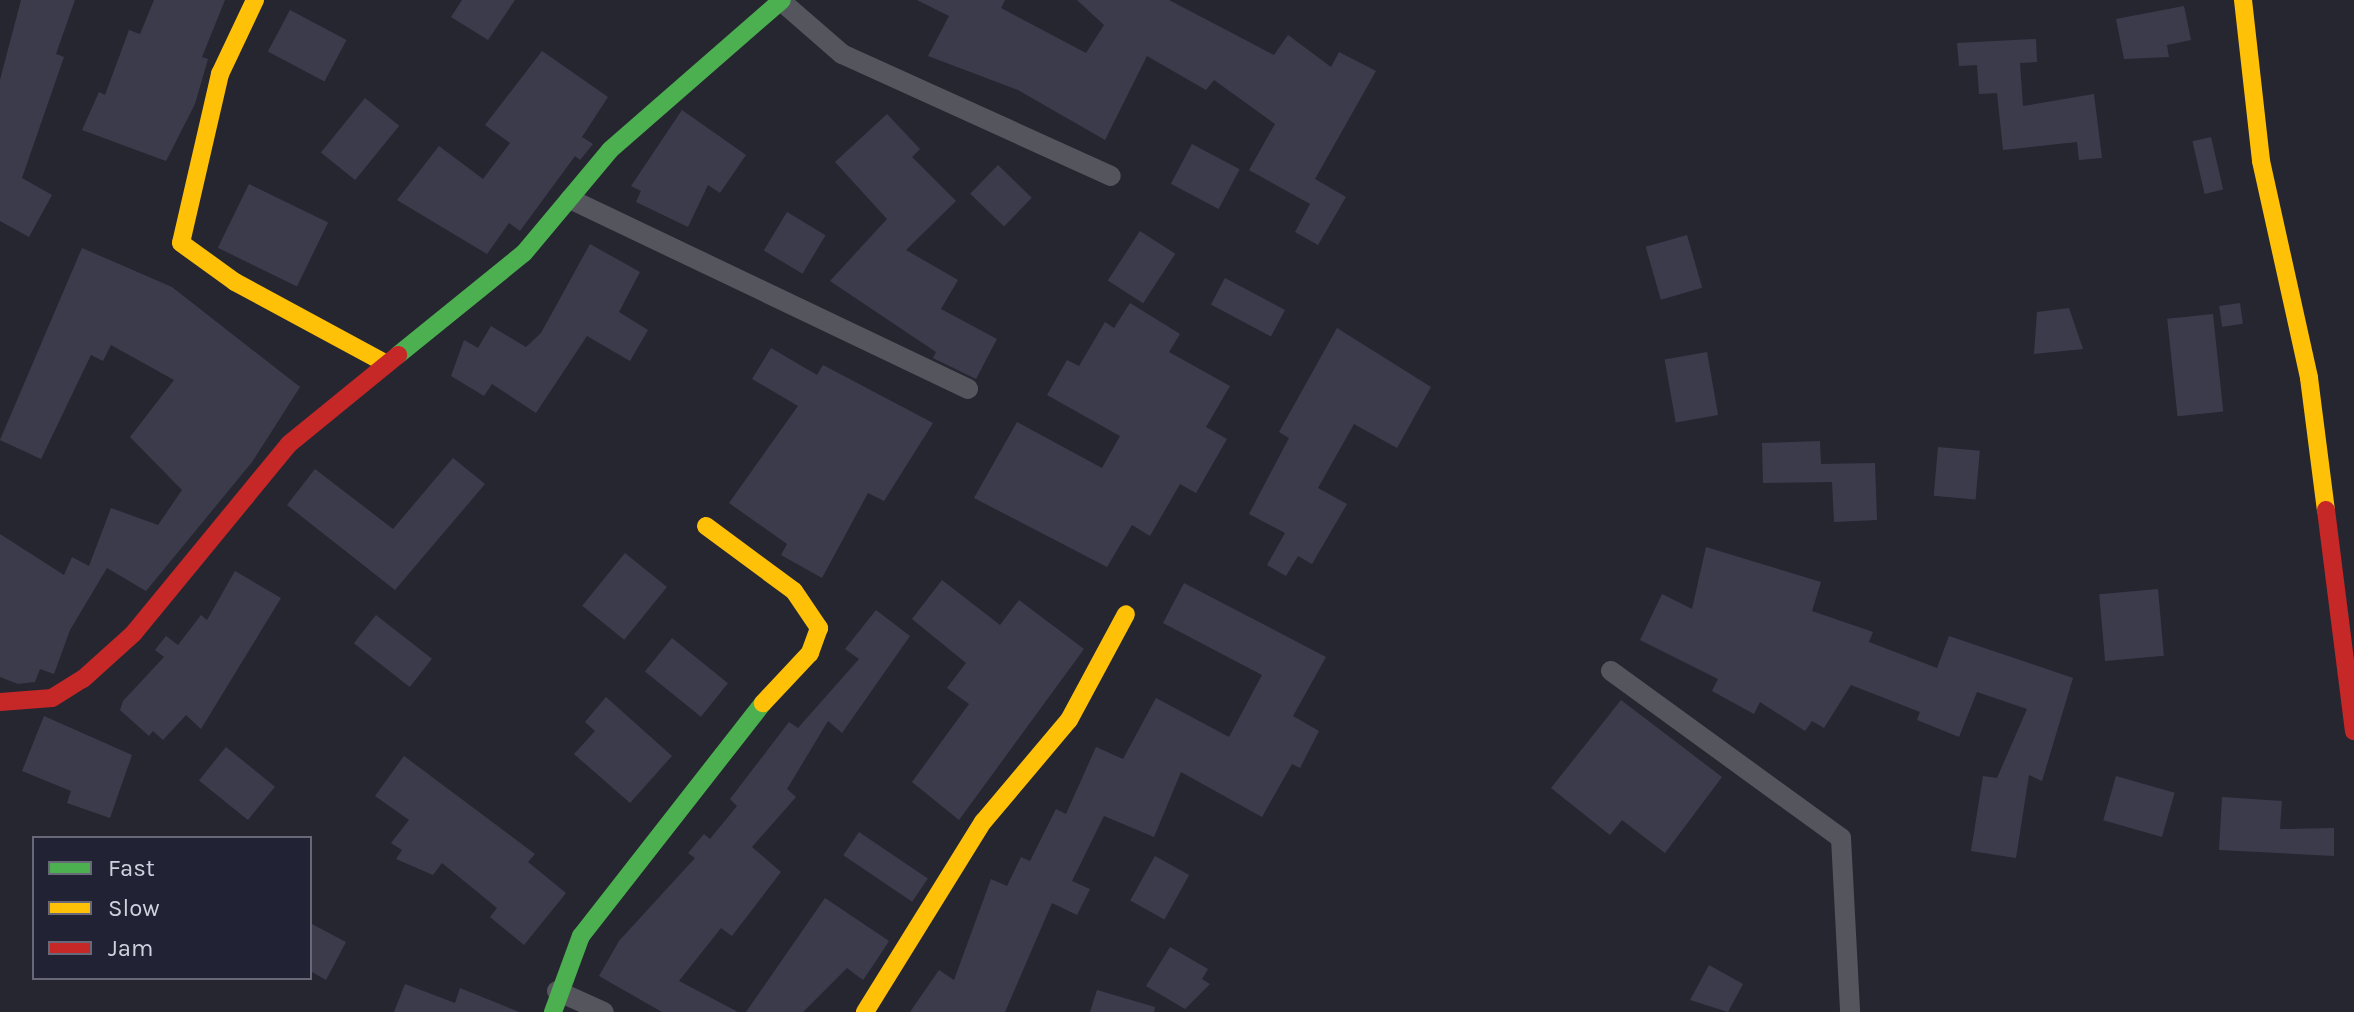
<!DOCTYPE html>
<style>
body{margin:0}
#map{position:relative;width:2354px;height:1012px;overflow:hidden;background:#262631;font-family:Karla,sans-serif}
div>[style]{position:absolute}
.building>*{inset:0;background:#3c3b4c;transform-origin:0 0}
.street>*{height:20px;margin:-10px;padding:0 10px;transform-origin:10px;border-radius:10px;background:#55555d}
.fast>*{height:18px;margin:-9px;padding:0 9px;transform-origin:9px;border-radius:9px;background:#4caf50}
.slow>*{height:18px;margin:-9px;padding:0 9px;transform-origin:9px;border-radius:9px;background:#ffc107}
.jam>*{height:18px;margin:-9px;padding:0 9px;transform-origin:9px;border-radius:9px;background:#c62828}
span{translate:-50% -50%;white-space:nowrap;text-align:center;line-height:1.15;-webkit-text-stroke:8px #222235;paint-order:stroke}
.legend{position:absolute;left:32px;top:836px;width:280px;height:144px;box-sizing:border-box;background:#222235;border:2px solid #686879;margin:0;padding:10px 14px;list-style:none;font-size:24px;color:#d0d1de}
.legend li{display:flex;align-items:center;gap:16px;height:40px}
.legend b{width:40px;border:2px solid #686879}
</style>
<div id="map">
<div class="building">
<div style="clip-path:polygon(21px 0,75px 0,56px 54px,64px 57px,22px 178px,52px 195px,29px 237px,0 221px,0 80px)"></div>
<div style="clip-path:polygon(154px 0,225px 0,202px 57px,208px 59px,195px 104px,166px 161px,82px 130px,99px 92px,105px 95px,129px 30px,140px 34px)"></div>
<div style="clip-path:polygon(462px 0,515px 0,488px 40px,451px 17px)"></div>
<div style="clip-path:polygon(917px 0,1005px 0,1001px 8px,1086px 53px,1104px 25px,1077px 0,1169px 0,1274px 55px,1288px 35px,1331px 67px,1339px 52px,1376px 71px,1315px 179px,1346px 197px,1318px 245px,1295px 232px,1310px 204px,1249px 170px,1275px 124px,1214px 80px,1206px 90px,1147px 56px,1105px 140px,1018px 90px,928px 56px,949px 16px)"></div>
<div style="clip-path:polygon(2184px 6px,2191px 40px,2167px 45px,2169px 57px,2124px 59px,2116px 19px)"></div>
<div style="left:290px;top:10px;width:64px;height:47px;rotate:28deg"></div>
<div style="clip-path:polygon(2036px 39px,2037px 62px,2020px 63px,2023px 106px,2094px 94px,2102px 158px,2079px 160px,2077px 142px,2003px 150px,1997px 93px,1979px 94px,1977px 65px,1959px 66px,1957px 43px)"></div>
<div style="clip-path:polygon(542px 51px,608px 97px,582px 137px,593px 144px,580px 160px,575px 156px,520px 231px,509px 223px,487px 254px,397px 200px,439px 146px,483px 179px,510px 143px,485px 125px)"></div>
<div style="left:365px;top:98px;width:44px;height:70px;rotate:39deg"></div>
<div style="clip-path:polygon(682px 110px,746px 155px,720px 193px,708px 185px,688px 227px,636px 202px,641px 191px,631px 186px)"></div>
<div style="clip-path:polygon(887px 114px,920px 149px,912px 157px,956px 201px,906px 250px,958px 280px,941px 309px,997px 339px,976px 379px,933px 358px,936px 352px,830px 281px,887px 219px,835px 162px)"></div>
<div style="left:2211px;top:137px;width:54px;height:19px;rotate:77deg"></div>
<div style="left:1192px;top:144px;width:54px;height:45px;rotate:28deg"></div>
<div style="left:998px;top:165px;width:47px;height:40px;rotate:44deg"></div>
<div style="left:249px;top:184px;width:88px;height:71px;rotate:26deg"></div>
<div style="left:787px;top:212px;width:45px;height:45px;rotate:31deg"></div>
<div style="left:1140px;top:231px;width:42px;height:59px;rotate:33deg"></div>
<div style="left:1687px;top:235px;width:55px;height:43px;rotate:74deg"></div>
<div style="clip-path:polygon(590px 244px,640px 272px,619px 312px,648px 330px,630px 361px,587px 336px,536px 413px,492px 384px,484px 396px,451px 376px,464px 340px,478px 348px,491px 326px,526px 347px,541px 333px)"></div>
<div style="clip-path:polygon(82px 248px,172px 287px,300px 387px,252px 462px,146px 591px,107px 568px,70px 630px,54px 674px,40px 669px,35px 682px,18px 684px,0 677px,0 534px,64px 575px,72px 557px,89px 566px,111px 508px,158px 525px,182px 490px,130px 437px,174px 380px,111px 345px,103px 361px,91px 355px,41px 459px,0 440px)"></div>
<div style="left:1225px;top:278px;width:68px;height:30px;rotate:28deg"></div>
<div style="clip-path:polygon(1130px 303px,1180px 334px,1169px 352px,1230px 386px,1206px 427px,1227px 439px,1196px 493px,1180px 484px,1150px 536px,1132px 525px,1107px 567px,974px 498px,1017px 422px,1102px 468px,1120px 436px,1047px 395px,1067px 360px,1079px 366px,1105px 322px,1114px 328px)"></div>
<div style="left:2240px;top:303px;width:21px;height:21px;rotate:82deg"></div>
<div style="clip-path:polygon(2069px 308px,2083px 349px,2034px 354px,2037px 312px)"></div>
<div style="left:2213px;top:314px;width:98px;height:46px;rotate:84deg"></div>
<div style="clip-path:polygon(1337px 328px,1431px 387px,1397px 448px,1354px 424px,1318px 488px,1347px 504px,1312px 564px,1298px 556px,1286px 576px,1267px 565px,1285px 533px,1249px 514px,1289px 438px,1279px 432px)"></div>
<div style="clip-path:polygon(771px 348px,817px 375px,823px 365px,933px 423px,884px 501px,868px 493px,822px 578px,781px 555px,787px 544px,729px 503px,798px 406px,752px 379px)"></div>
<div style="left:1707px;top:352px;width:64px;height:43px;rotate:80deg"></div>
<div style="clip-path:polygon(1820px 441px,1821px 464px,1875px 463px,1877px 520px,1834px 522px,1832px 482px,1763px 483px,1762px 443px)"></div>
<div style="left:1938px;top:447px;width:42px;height:49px;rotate:5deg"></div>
<div style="clip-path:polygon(453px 458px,485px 484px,395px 590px,287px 505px,315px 469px,393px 529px)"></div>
<div style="clip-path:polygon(1706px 547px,1821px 582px,1812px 611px,1873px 632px,1869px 642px,1937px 668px,1949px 636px,2073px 678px,2042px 781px,2029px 775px,2016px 858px,1971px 851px,1983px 776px,1997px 778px,2027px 709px,1977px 692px,1959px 737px,1917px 720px,1920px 712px,1851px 685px,1824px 728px,1812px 721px,1805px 731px,1760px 702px,1754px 714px,1712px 691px,1718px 679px,1640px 640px,1662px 594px,1692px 609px)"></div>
<div style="left:625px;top:553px;width:54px;height:68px;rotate:39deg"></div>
<div style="clip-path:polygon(235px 571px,281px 598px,201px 729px,186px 715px,163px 740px,153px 731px,149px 736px,120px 710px,123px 701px,164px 657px,155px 650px,166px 636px,178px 645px,201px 615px,207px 620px)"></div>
<div style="clip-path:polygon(942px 580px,1000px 625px,1019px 600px,1084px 649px,959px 820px,912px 782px,969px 704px,947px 688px,966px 663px,912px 619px)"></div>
<div style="clip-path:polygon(1184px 583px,1326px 657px,1293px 716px,1319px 731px,1300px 768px,1292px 764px,1262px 817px,1181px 772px,1154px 837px,1104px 816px,1072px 881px,1090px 889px,1077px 915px,1052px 903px,1005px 1012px,910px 1012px,939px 970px,954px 980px,991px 879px,1007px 886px,1021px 857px,1030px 861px,1056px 809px,1066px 814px,1096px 747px,1123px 759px,1156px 698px,1229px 737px,1262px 675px,1163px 623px)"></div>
<div style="left:2158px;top:589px;width:67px;height:59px;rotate:85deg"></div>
<div style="clip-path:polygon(876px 610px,910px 636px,842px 733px,828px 721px,787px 789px,796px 797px,752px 847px,781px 872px,732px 936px,721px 928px,679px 981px,738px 1012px,662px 1012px,599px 976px,619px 941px,695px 858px,688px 853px,704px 834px,710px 839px,737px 806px,730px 799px,789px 722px,798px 728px,859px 659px,845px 649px)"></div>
<div style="left:376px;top:615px;width:71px;height:36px;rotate:38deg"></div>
<div style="left:672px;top:638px;width:72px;height:43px;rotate:39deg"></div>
<div style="clip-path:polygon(606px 697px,672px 756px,630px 803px,574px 754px,595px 731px,585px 722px)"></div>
<div style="clip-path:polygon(1621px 700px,1722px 777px,1665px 853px,1622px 820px,1610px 835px,1551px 788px)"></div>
<div style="clip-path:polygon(44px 716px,132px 755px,110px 818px,67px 803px,71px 791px,22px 771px)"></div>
<div style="left:226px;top:747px;width:63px;height:43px;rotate:39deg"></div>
<div style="clip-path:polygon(404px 756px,535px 854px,528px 862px,566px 893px,524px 945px,490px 917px,497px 908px,442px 863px,433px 875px,396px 859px,402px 850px,391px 843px,409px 820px,375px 796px)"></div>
<div style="left:2116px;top:776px;width:61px;height:46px;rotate:16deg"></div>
<div style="clip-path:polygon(2222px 797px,2282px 801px,2280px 829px,2334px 828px,2334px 856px,2219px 850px)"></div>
<div style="left:859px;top:832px;width:83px;height:28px;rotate:34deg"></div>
<div style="left:1155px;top:856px;width:39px;height:51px;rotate:29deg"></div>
<div style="clip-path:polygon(825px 898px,889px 941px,874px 964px,863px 980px,847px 968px,803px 1012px,746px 1012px)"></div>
<div style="clip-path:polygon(310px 923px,346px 942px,326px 980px,310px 971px)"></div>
<div style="clip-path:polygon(1170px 947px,1208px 969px,1202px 979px,1210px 984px,1185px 1009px,1146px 986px)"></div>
<div style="clip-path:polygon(1709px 965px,1743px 984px,1728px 1012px,1690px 1000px)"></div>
<div style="clip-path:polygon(405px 984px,455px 1003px,460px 988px,519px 1012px,394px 1012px)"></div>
<div style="clip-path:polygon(1097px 990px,1155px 1007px,1154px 1012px,1090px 1012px)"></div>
</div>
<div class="street">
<div style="left:781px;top:1px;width:81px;rotate:41deg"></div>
<div style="left:842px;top:54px;width:295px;rotate:24.4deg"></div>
<div style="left:570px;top:199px;width:441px;rotate:25.5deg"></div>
<div style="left:1611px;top:671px;width:284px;rotate:36deg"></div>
<div style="left:1841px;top:838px;width:174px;rotate:87deg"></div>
<div style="left:557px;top:991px;width:51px;rotate:24.1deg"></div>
</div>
<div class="fast">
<div style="left:398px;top:355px;width:162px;rotate:-39deg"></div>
<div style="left:524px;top:253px;width:134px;rotate:-50.1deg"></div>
<div style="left:610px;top:150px;width:228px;rotate:-41.1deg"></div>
<div style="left:553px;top:1012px;width:81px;rotate:-69.8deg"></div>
<div style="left:581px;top:936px;width:296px;rotate:-52deg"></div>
</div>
<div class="slow">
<div style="left:255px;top:0;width:82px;rotate:115.3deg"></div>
<div style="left:220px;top:74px;width:173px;rotate:103deg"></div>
<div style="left:181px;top:243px;width:67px;rotate:35.8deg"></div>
<div style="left:235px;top:282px;width:168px;rotate:28.4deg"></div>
<div style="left:2243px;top:0;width:162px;rotate:83.6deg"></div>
<div style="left:2261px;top:161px;width:222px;rotate:77.5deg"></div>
<div style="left:2309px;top:378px;width:133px;rotate:82.7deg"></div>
<div style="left:706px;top:526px;width:109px;rotate:36.5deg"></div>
<div style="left:794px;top:591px;width:45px;rotate:56deg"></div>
<div style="left:819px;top:628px;width:27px;rotate:110deg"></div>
<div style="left:810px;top:653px;width:69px;rotate:133.2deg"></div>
<div style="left:865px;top:1012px;width:224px;rotate:-58.2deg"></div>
<div style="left:983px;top:822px;width:133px;rotate:-49.9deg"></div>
<div style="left:1069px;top:720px;width:120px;rotate:-61.7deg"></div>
</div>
<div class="jam">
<div style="left:2326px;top:510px;width:223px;rotate:82.8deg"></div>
<div style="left:0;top:702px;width:52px;rotate:-4.4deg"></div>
<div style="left:52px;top:698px;width:36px;rotate:-32deg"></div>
<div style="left:83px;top:679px;width:67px;rotate:-42deg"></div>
<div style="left:133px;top:634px;width:246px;rotate:-50.6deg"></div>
<div style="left:289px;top:444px;width:141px;rotate:-39.2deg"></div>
</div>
<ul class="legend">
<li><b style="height:10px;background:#4caf50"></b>Fast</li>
<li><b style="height:10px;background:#ffc107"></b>Slow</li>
<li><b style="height:10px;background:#c62828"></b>Jam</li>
</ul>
</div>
